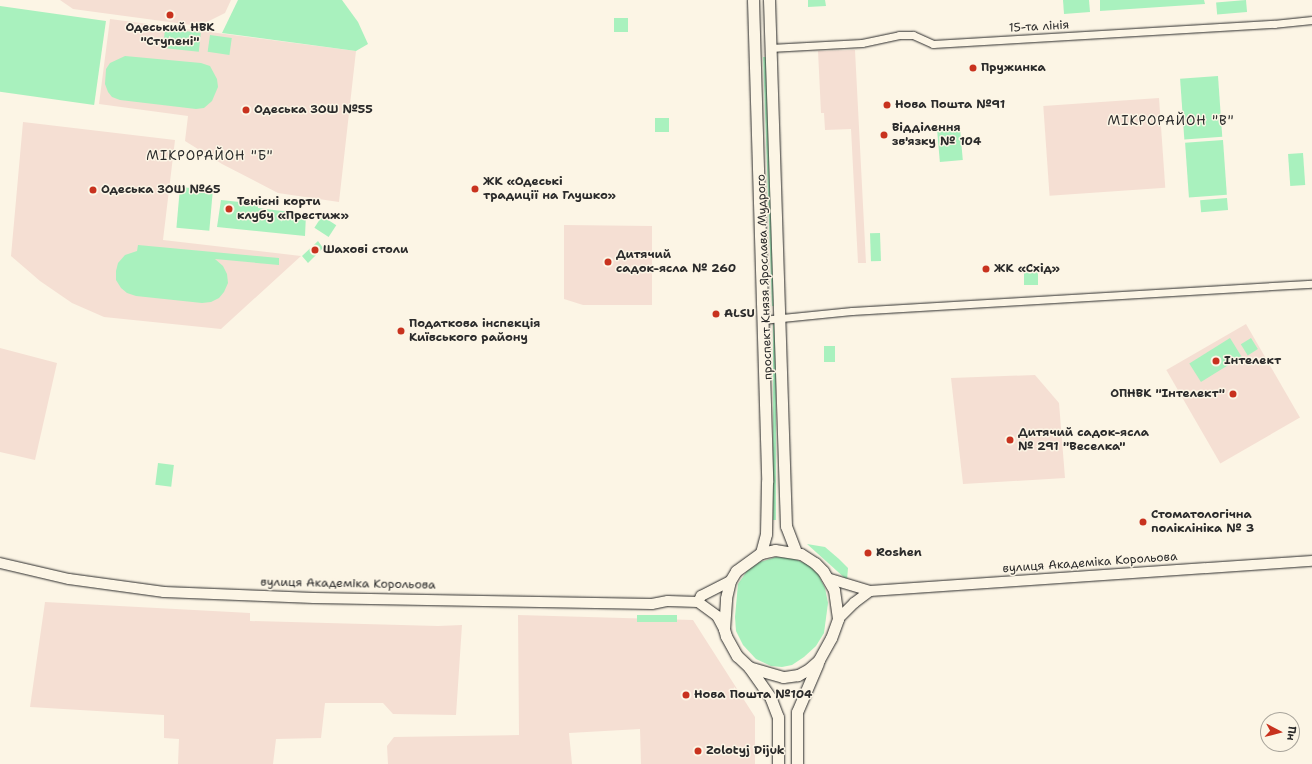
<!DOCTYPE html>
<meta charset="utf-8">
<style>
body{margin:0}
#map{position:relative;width:1312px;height:764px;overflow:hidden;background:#fcf5e5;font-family:"Shantell Sans",sans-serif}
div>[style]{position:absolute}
.built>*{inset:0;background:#f5dfd3;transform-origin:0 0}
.green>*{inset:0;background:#a9f1be;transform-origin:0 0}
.roads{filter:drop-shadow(0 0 1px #2b2b2b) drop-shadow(0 0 1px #2b2b2b)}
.street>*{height:7px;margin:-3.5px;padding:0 3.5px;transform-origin:3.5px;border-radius:3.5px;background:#fcf5e5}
.secondary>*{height:10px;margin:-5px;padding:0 5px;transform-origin:5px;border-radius:5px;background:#fcf5e5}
.primary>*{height:11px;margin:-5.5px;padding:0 5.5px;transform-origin:5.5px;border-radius:5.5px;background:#fcf5e5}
.dots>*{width:11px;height:11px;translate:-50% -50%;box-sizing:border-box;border:2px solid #fcf5e5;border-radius:50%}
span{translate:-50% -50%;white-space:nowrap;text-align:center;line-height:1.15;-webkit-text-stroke:3px #fcf5e5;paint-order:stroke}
.street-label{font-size:12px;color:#2b2b2b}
.poi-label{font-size:12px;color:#2b2b2b;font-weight:700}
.left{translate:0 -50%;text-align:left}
.right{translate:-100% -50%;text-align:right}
.neighbourhood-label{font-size:13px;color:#2b2b2b;letter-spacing:1px}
.north{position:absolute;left:1260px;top:712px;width:40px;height:40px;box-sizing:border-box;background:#fcf5e5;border:1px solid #a8a49b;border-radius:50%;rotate:97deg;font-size:11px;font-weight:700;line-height:16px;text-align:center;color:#2b2b2b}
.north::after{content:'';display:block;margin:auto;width:14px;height:18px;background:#c8321e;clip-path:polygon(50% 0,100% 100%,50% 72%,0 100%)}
</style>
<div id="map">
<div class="built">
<div style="clip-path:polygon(60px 0,231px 0,225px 13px,199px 26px,73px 9px)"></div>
<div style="clip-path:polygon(110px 19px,356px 51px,339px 202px,278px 193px,222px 164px,185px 141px,188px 116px,99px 104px)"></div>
<div style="clip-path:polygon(855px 50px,866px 263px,858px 263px,851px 129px,825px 130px,824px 113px,821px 113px,818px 51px)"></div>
<div style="left:1159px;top:98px;width:90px;height:116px;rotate:86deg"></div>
<div style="clip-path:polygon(23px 122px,175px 140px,163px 240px,301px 256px,221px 329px,104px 317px,72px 303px,40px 281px,11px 256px)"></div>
<div style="clip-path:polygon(564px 225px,652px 226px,652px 305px,583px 305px,564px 299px)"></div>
<div style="left:1246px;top:324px;width:108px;height:92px;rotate:60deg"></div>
<div style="clip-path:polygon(0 348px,57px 363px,35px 460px,0 452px)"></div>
<div style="clip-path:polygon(1035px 375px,1059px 403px,1065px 478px,963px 484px,951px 378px)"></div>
<div style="clip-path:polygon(45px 602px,250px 613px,250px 621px,438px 626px,462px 625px,456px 715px,393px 714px,383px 703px,325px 703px,321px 738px,276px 739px,273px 764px,178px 764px,179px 739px,164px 738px,164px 715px,30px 707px)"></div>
<div style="clip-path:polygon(518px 615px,693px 620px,755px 717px,755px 764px,641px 764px,640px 729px,569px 733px,572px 764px,388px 764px,387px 746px,394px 737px,519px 735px)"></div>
</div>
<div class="green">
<div style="clip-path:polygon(238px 0,342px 0,358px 22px,368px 44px,356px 51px,222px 33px)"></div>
<div style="clip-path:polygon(808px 0,825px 0,826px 6px,808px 7px)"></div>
<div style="clip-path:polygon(1063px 0,1089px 0,1090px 12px,1064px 14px)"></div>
<div style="clip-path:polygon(1100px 0,1204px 0,1205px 4px,1100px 11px)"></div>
<div style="left:1246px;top:0;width:12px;height:30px;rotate:85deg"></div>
<div style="left:0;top:6px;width:107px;height:85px;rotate:8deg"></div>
<div style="left:614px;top:18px;width:14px;height:14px"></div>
<div style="left:165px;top:29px;width:36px;height:19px;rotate:6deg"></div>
<div style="left:210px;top:35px;width:22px;height:17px;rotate:8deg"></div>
<div style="clip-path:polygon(125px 56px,201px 63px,210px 66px,217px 79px,218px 87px,212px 101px,204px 108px,196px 109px,120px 100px,112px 97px,108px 92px,105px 84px,106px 69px,110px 63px)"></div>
<div style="clip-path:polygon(763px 57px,767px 57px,775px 306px,772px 306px)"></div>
<div style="left:1218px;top:76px;width:61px;height:38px;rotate:86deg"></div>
<div style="left:655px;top:118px;width:14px;height:14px"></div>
<div style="left:960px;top:128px;width:32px;height:23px;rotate:85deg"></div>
<div style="left:1223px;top:140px;width:55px;height:38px;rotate:86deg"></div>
<div style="left:1303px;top:153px;width:32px;height:15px;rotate:86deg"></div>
<div style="left:180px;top:187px;width:33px;height:41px;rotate:5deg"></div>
<div style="left:1227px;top:198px;width:12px;height:27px;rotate:85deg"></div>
<div style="clip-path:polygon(221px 200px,258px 204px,258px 208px,306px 214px,305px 236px,217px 227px)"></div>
<div style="left:322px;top:216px;width:17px;height:14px;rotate:33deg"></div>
<div style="left:880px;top:233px;width:28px;height:10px;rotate:88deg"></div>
<div style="clip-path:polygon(318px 241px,323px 248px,308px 263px,302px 256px)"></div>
<div style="clip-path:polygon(138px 245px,279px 258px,279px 265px,215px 259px,223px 266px,227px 274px,228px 283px,224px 292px,219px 298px,211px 302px,202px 303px,136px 296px,127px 293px,121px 288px,116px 280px,116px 271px,118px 263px,125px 255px,137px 251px)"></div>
<div style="left:1024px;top:271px;width:14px;height:14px"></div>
<div style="left:773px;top:324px;width:3px;height:196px"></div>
<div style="left:1230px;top:338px;width:22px;height:48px;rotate:58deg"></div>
<div style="left:1251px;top:338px;width:13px;height:12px;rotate:58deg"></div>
<div style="left:824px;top:346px;width:11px;height:16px"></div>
<div style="left:158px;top:463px;width:16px;height:22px;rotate:7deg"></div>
<div style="clip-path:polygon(807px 544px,825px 547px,839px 559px,848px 568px,847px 580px)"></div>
<div style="clip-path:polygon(776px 557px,792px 558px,807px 564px,818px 574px,825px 588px,828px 603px,824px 633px,816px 646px,804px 657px,792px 665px,782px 667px,771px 666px,756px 659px,743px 645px,736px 631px,735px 617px,738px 584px,747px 571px,760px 562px)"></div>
<div style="left:637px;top:615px;width:40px;height:7px"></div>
</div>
<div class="roads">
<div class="street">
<div style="left:770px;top:48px;width:92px;rotate:-3.1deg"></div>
<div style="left:862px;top:43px;width:38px;rotate:-12deg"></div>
<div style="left:899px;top:35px;width:14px"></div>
<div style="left:913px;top:35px;width:22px;rotate:24deg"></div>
<div style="left:933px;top:44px;width:342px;rotate:-3.4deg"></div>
<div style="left:1274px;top:24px;width:38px;rotate:-6deg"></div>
<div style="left:762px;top:320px;width:90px;rotate:-5.7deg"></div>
<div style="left:852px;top:311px;width:461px;rotate:-3.4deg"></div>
</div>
<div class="secondary">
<div style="left:0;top:563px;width:71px;rotate:13.1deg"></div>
<div style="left:69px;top:579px;width:96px;rotate:7.8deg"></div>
<div style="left:164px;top:592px;width:150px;rotate:2.3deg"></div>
<div style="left:314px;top:598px;width:338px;rotate:1deg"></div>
<div style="left:652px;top:604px;width:16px;rotate:-11deg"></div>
<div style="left:668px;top:601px;width:30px;rotate:2deg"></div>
<div style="left:698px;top:602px;width:24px;rotate:36deg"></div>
<div style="left:717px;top:616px;width:15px;rotate:62deg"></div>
<div style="left:827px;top:578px;width:45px;rotate:16.8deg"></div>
<div style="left:870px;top:591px;width:443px;rotate:-3.9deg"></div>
<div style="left:698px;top:602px;width:7px;rotate:-63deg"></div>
<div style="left:701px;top:596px;width:33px;rotate:-27deg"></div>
<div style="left:838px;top:619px;width:23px;rotate:-45deg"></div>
<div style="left:854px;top:603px;width:20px;rotate:-37deg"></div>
</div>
<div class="primary">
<div style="left:753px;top:0;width:482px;rotate:88.3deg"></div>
<div style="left:767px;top:482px;width:52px;rotate:91.1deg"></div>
<div style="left:766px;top:534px;width:20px;rotate:105deg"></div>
<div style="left:769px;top:0;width:526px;rotate:88.15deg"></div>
<div style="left:786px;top:526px;width:28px;rotate:69deg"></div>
<div style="left:775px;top:550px;width:26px;rotate:9deg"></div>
<div style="left:801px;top:554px;width:17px;rotate:33deg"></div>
<div style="left:815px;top:563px;width:11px;rotate:45deg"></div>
<div style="left:823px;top:571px;width:22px;rotate:60deg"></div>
<div style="left:834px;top:590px;width:29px;rotate:82deg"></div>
<div style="left:838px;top:619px;width:20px;rotate:110deg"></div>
<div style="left:831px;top:638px;width:25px;rotate:119deg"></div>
<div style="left:819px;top:660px;width:13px;rotate:138deg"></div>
<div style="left:809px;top:669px;width:13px;rotate:151deg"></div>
<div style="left:798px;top:675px;width:15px;rotate:172deg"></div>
<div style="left:783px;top:677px;width:35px;rotate:-164deg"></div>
<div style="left:749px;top:667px;width:16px;rotate:-137deg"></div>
<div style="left:737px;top:656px;width:23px;rotate:-119deg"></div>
<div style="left:726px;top:636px;width:7px;rotate:-106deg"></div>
<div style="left:724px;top:629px;width:31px;rotate:-86deg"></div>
<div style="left:726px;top:598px;width:17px;rotate:-77deg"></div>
<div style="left:730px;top:581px;width:12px;rotate:-59deg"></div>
<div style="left:736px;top:571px;width:31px;rotate:-36deg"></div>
<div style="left:761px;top:553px;width:14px;rotate:-12deg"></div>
<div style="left:749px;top:667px;width:39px;rotate:55deg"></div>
<div style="left:771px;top:699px;width:19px;rotate:69deg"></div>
<div style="left:778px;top:717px;width:47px;rotate:90deg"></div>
<div style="left:797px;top:764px;width:52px;rotate:-90deg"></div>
<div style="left:797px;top:712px;width:53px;rotate:-66.8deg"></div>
</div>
</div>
<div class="dots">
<div style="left:170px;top:15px;background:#c8321e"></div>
<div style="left:973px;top:68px;background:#c8321e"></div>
<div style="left:887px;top:105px;background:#c8321e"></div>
<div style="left:246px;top:110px;background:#c8321e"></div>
<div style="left:884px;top:135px;background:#c8321e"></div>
<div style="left:475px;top:189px;background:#c8321e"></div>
<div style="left:93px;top:190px;background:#c8321e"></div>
<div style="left:229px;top:209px;background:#c8321e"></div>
<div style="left:315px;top:250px;background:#c8321e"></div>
<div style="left:608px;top:262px;background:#c8321e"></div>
<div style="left:986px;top:269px;background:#c8321e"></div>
<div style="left:716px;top:314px;background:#c8321e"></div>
<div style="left:401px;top:331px;background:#c8321e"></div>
<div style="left:1216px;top:361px;background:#c8321e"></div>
<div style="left:1233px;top:394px;background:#c8321e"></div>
<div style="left:1010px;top:440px;background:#c8321e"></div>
<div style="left:1143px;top:522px;background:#c8321e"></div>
<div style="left:868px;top:553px;background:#c8321e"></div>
<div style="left:686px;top:695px;background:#c8321e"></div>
<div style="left:698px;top:751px;background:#c8321e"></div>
</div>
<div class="street-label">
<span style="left:1039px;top:27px;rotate:-3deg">15-та лінія</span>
<span style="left:765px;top:277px;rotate:-92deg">проспект Князя Ярослава Мудрого</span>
<span style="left:1090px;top:563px;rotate:-4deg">вулиця Академіка Корольова</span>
<span style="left:348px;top:584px;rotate:1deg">вулиця Академіка Корольова</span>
</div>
<div class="poi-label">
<span style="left:170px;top:35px">Одеський НВК<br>"Ступені"</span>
<span class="left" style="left:981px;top:68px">Пружинка</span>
<span class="left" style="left:895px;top:105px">Нова Пошта №91</span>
<span class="left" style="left:254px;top:110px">Одеська ЗОШ №55</span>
<span class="left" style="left:892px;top:135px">Відділення<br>зв'язку № 104</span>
<span class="left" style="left:483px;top:189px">ЖК «Одеські<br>традиції на Глушко»</span>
<span class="left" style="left:101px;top:190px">Одеська ЗОШ №65</span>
<span class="left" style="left:237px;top:209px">Тенісні корти<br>клубу «Престиж»</span>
<span class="left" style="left:323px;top:250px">Шахові столи</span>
<span class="left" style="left:616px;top:262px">Дитячий<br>садок-ясла № 260</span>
<span class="left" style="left:994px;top:269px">ЖК «Схід»</span>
<span class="left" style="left:724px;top:314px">ALSU</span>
<span class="left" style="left:409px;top:331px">Податкова інспекція<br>Київського району</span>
<span class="left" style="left:1224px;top:361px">Інтелект</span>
<span class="right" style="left:1225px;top:394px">ОПНВК "Інтелект"</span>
<span class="left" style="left:1018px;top:440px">Дитячий садок-ясла<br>№ 291 "Веселка"</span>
<span class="left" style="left:1151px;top:522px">Стоматологічна<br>поліклініка № 3</span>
<span class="left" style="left:876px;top:553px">Roshen</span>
<span class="left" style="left:694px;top:695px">Нова Пошта №104</span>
<span class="left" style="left:706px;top:751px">Zolotyj Dijuk</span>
</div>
<div class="neighbourhood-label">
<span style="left:1171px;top:121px">МІКРОРАЙОН "В"</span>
<span style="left:210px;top:156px">МІКРОРАЙОН "Б"</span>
</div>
<div class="north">Пн</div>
</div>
